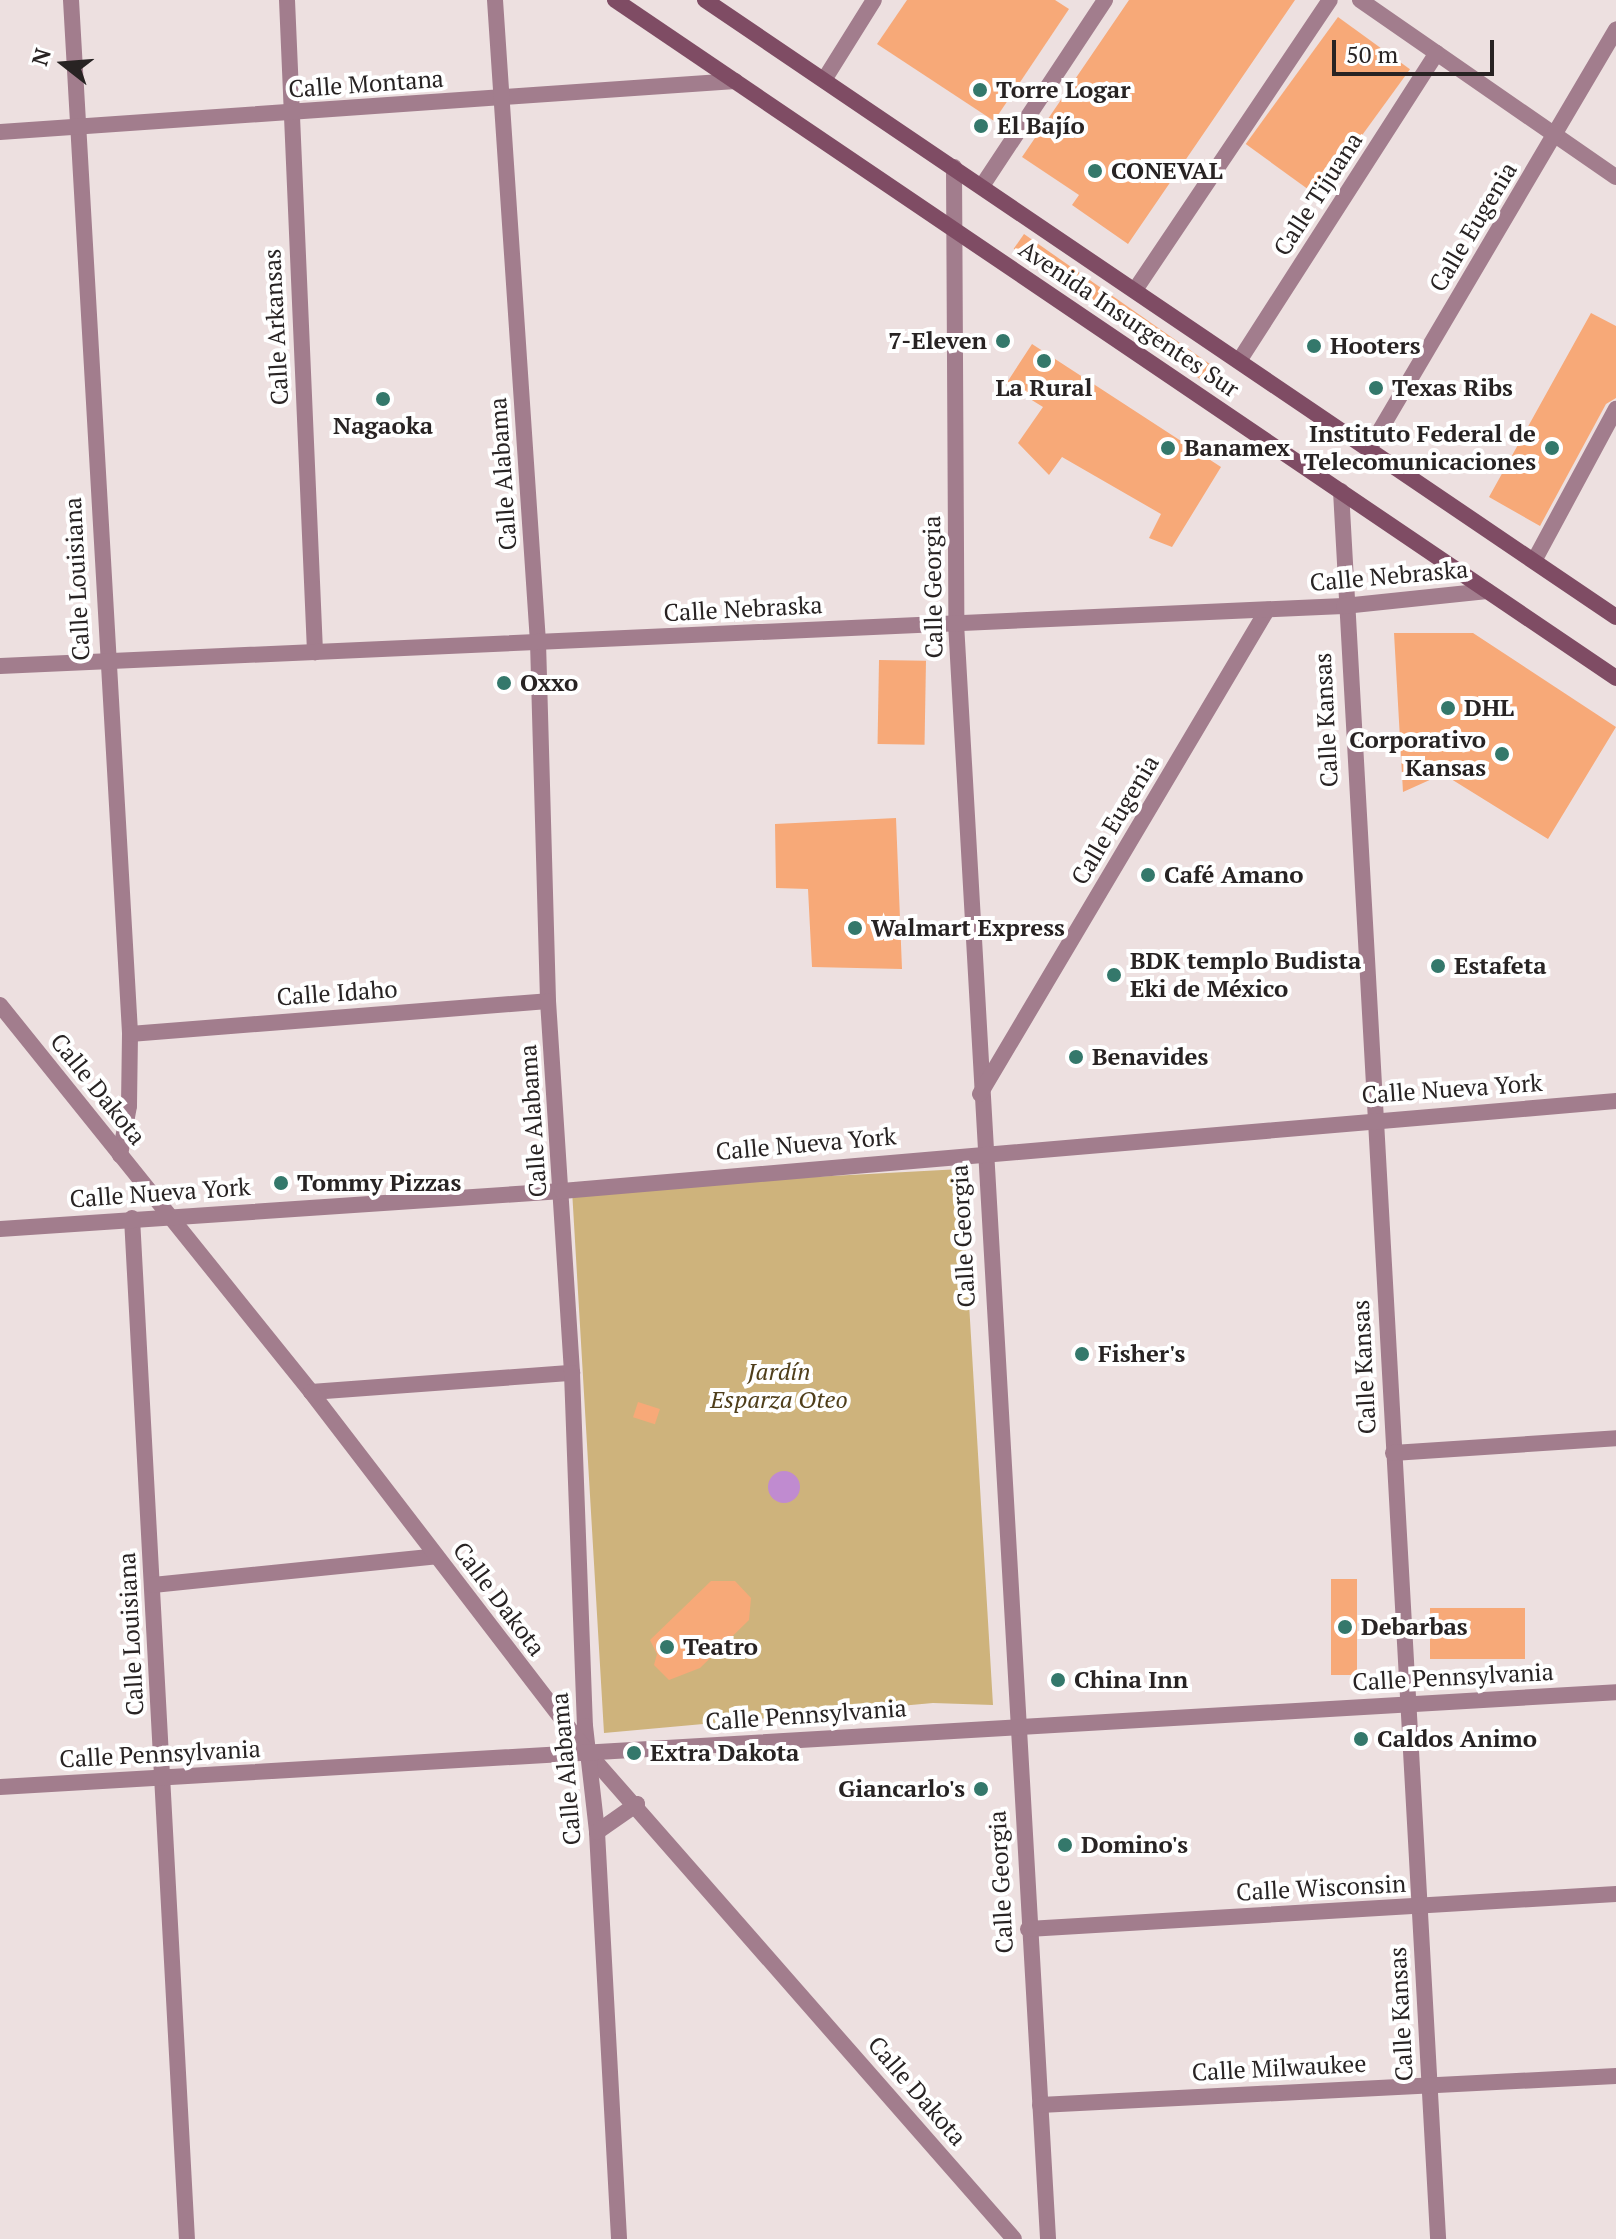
<!DOCTYPE html>
<meta charset="utf-8">
<style>
body{margin:0}
#map{position:relative;width:1616px;height:2239px;overflow:hidden;background:#ede0e0;font-family:"PT Serif",serif}
div>[style]{position:absolute}
.green>*{inset:0;background:#ceb37c}
.water>*{inset:0;background:#c08bd0}
.round{border-radius:50%}
.building>*{inset:0;background:#f7a978;transform-origin:0 0}
.minor>*{height:16px;margin:-8px;padding:0 8px;transform-origin:8px;border-radius:8px;background:#a27d8d}
.tertiary>*{height:16px;margin:-8px;padding:0 8px;transform-origin:8px;border-radius:8px;background:#a27d8d}
.secondary>*{height:16px;margin:-8px;padding:0 8px;transform-origin:8px;border-radius:8px;background:#7f4c64}
.dots>*{width:22px;height:22px;translate:-50% -50%;box-sizing:border-box;border:4px solid #fff;border-radius:50%}
span{translate:-50% -50%;white-space:nowrap;text-align:center;line-height:1.15;-webkit-text-stroke:8px #fff;paint-order:stroke}
.street-label{font-size:24px;color:#282323}
.poi-label{font-size:24px;color:#282323;font-weight:700}
.left{translate:0 -50%;text-align:left}
.right{translate:-100% -50%;text-align:right}
.park-label{font-size:24px;color:#4f3e1a;font-style:italic}
.north{position:absolute;left:24px;top:24px;width:80px;height:80px;-webkit-text-stroke:6px #fff;paint-order:stroke;rotate:287deg;font-size:22px;font-weight:700;line-height:32px;text-align:center;color:#282323}
.north::after{content:'';display:block;margin:auto;width:28px;height:36px;background:#282323;clip-path:polygon(50% 0,100% 100%,50% 72%,0 100%)}
.scale{position:absolute;left:1332px;top:40px;width:162px;height:36px;box-sizing:border-box;border:4px solid #282323;border-top:0;padding-left:10px;font-size:24px;line-height:28px;white-space:nowrap;color:#282323;-webkit-text-stroke:6px #fff;paint-order:stroke}
</style>
<div id="map">
<div class="green">
<div style="clip-path:polygon(961px 1169px,993px 1705px,933px 1703px,604px 1733px,572px 1190px)"></div>
</div>
<div class="water">
<div class="round" style="left:768px;top:1471px;width:32px;height:32px"></div>
</div>
<div class="building">
<div style="clip-path:polygon(907px 0,1055px 0,1069px 9px,994px 121px,877px 44px)"></div>
<div style="clip-path:polygon(1129px 0,1295px 0,1128px 244px,1072px 205px,1079px 195px,1022px 157px)"></div>
<div style="left:1338px;top:17px;width:89px;height:157px;rotate:36deg"></div>
<div style="left:1024px;top:234px;width:236px;height:18px;rotate:35deg"></div>
<div style="clip-path:polygon(1591px 313px,1616px 326px,1616px 398px,1606px 404px,1540px 526px,1489px 497px)"></div>
<div style="clip-path:polygon(1032px 344px,1221px 467px,1172px 547px,1149px 538px,1161px 514px,1062px 457px,1049px 475px,1018px 443px,1043px 407px,1006px 384px)"></div>
<div style="clip-path:polygon(1394px 633px,1473px 633px,1616px 727px,1548px 839px,1443px 774px,1403px 792px)"></div>
<div style="left:879px;top:660px;width:47px;height:84px;rotate:1deg"></div>
<div style="clip-path:polygon(896px 818px,902px 969px,812px 967px,808px 889px,776px 888px,775px 824px)"></div>
<div style="left:638px;top:1402px;width:23px;height:16px;rotate:18deg"></div>
<div style="left:1331px;top:1579px;width:26px;height:96px"></div>
<div style="clip-path:polygon(711px 1581px,735px 1581px,751px 1598px,749px 1620px,700px 1668px,669px 1680px,654px 1665px,657px 1654px,650px 1640px)"></div>
<div style="left:1525px;top:1608px;width:51px;height:95px;rotate:90deg"></div>
</div>
<div class="minor">
<div style="left:71px;top:0;width:1036px;rotate:86.73deg"></div>
<div style="left:130px;top:1034px;width:72px;rotate:90.8deg"></div>
<div style="left:129px;top:1106px;width:50px;rotate:100.4deg"></div>
<div style="left:287px;top:0;width:653px;rotate:87.54deg"></div>
<div style="left:1360px;top:0;width:311px;rotate:34.7deg"></div>
<div style="left:824px;top:80px;width:94px;rotate:-58deg"></div>
<div style="left:0;top:132px;width:737px;rotate:-3.97deg"></div>
<div style="left:954px;top:167px;width:456px;rotate:89.7deg"></div>
<div style="left:956px;top:623px;width:1619px;rotate:86.74deg"></div>
<div style="left:982px;top:186px;width:223px;rotate:-56.5deg"></div>
<div style="left:1135px;top:290px;width:349px;rotate:-56.1deg"></div>
<div style="left:1239px;top:361px;width:366px;rotate:-57.3deg"></div>
<div style="left:1369px;top:449px;width:487px;rotate:-59.5deg"></div>
<div style="left:1341px;top:491px;width:1751px;rotate:86.82deg"></div>
<div style="left:1534px;top:561px;width:173px;rotate:-61.7deg"></div>
<div style="left:130px;top:1034px;width:419px;rotate:-4.5deg"></div>
<div style="left:980px;top:1094px;width:563px;rotate:-59.33deg"></div>
<div style="left:132px;top:1218px;width:1022px;rotate:86.92deg"></div>
<div style="left:311px;top:1392px;width:262px;rotate:-4.2deg"></div>
<div style="left:1393px;top:1453px;width:224px;rotate:-3.8deg"></div>
<div style="left:153px;top:1585px;width:285px;rotate:-5.8deg"></div>
<div style="left:588px;top:1753px;width:646px;rotate:48.76deg"></div>
<div style="left:1028px;top:1929px;width:589px;rotate:-3.41deg"></div>
<div style="left:1040px;top:2105px;width:577px;rotate:-2.88deg"></div>
</div>
<div class="tertiary">
<div style="left:495px;top:0;width:643px;rotate:86.17deg"></div>
<div style="left:538px;top:642px;width:359px;rotate:88.4deg"></div>
<div style="left:548px;top:1001px;width:373px;rotate:86.3deg"></div>
<div style="left:572px;top:1373px;width:353px;rotate:87.9deg"></div>
<div style="left:585px;top:1726px;width:107px;rotate:83.5deg"></div>
<div style="left:597px;top:1832px;width:408px;rotate:86.9deg"></div>
<div style="left:0;top:666px;width:1345px;rotate:-2.56deg"></div>
<div style="left:1344px;top:606px;width:144px;rotate:-6deg"></div>
<div style="left:0;top:1005px;width:496px;rotate:51.2deg"></div>
<div style="left:311px;top:1392px;width:455px;rotate:52.5deg"></div>
<div style="left:0;top:1229px;width:563px;rotate:-3.87deg"></div>
<div style="left:562px;top:1191px;width:1058px;rotate:-4.88deg"></div>
<div style="left:0;top:1787px;width:1619px;rotate:-3.36deg"></div>
<div style="left:597px;top:1832px;width:49px;rotate:-35deg"></div>
</div>
<div class="secondary">
<div style="left:615px;top:0;width:1209px;rotate:34.11deg"></div>
<div style="left:705px;top:0;width:1100px;rotate:34.11deg"></div>
</div>
<div class="dots">
<div style="left:980px;top:90px;background:#34786b"></div>
<div style="left:981px;top:126px;background:#34786b"></div>
<div style="left:1095px;top:171px;background:#34786b"></div>
<div style="left:1003px;top:341px;background:#34786b"></div>
<div style="left:1314px;top:346px;background:#34786b"></div>
<div style="left:1044px;top:361px;background:#34786b"></div>
<div style="left:1376px;top:388px;background:#34786b"></div>
<div style="left:383px;top:399px;background:#34786b"></div>
<div style="left:1168px;top:448px;background:#34786b"></div>
<div style="left:1552px;top:448px;background:#34786b"></div>
<div style="left:504px;top:683px;background:#34786b"></div>
<div style="left:1448px;top:708px;background:#34786b"></div>
<div style="left:1502px;top:754px;background:#34786b"></div>
<div style="left:1148px;top:875px;background:#34786b"></div>
<div style="left:855px;top:928px;background:#34786b"></div>
<div style="left:1438px;top:966px;background:#34786b"></div>
<div style="left:1114px;top:975px;background:#34786b"></div>
<div style="left:1076px;top:1057px;background:#34786b"></div>
<div style="left:281px;top:1183px;background:#34786b"></div>
<div style="left:1082px;top:1354px;background:#34786b"></div>
<div style="left:1345px;top:1627px;background:#34786b"></div>
<div style="left:667px;top:1647px;background:#34786b"></div>
<div style="left:1058px;top:1680px;background:#34786b"></div>
<div style="left:1361px;top:1739px;background:#34786b"></div>
<div style="left:634px;top:1753px;background:#34786b"></div>
<div style="left:981px;top:1789px;background:#34786b"></div>
<div style="left:1065px;top:1845px;background:#34786b"></div>
</div>
<div class="street-label">
<span style="left:366px;top:84px;rotate:-4deg">Calle Montana</span>
<span style="left:1318px;top:194px;rotate:-57deg">Calle Tijuana</span>
<span style="left:1473px;top:227px;rotate:-59deg">Calle Eugenia</span>
<span style="left:1129px;top:319px;rotate:34deg">Avenida Insurgentes Sur</span>
<span style="left:276px;top:327px;rotate:-93deg">Calle Arkansas</span>
<span style="left:503px;top:474px;rotate:-94deg">Calle Alabama</span>
<span style="left:1389px;top:576px;rotate:-5deg">Calle Nebraska</span>
<span style="left:77px;top:579px;rotate:-93deg">Calle Louisiana</span>
<span style="left:933px;top:587px;rotate:-91deg">Calle Georgia</span>
<span style="left:743px;top:609px;rotate:-3deg">Calle Nebraska</span>
<span style="left:1326px;top:720px;rotate:-93deg">Calle Kansas</span>
<span style="left:1115px;top:820px;rotate:-59deg">Calle Eugenia</span>
<span style="left:337px;top:993px;rotate:-4deg">Calle Idaho</span>
<span style="left:98px;top:1089px;rotate:51deg">Calle Dakota</span>
<span style="left:1452px;top:1089px;rotate:-4deg">Calle Nueva York</span>
<span style="left:533px;top:1121px;rotate:-94deg">Calle Alabama</span>
<span style="left:806px;top:1144px;rotate:-5deg">Calle Nueva York</span>
<span style="left:160px;top:1193px;rotate:-4deg">Calle Nueva York</span>
<span style="left:963px;top:1236px;rotate:-93deg">Calle Georgia</span>
<span style="left:1364px;top:1367px;rotate:-93deg">Calle Kansas</span>
<span style="left:499px;top:1599px;rotate:53deg">Calle Dakota</span>
<span style="left:131px;top:1634px;rotate:-93deg">Calle Louisiana</span>
<span style="left:1453px;top:1677px;rotate:-3deg">Calle Pennsylvania</span>
<span style="left:806px;top:1715px;rotate:-4deg">Calle Pennsylvania</span>
<span style="left:160px;top:1754px;rotate:-3deg">Calle Pennsylvania</span>
<span style="left:566px;top:1769px;rotate:-95deg">Calle Alabama</span>
<span style="left:1001px;top:1882px;rotate:-93deg">Calle Georgia</span>
<span style="left:1321px;top:1888px;rotate:-3deg">Calle Wisconsin</span>
<span style="left:1401px;top:2014px;rotate:-93deg">Calle Kansas</span>
<span style="left:1279px;top:2068px;rotate:-3deg">Calle Milwaukee</span>
<span style="left:917px;top:2091px;rotate:49deg">Calle Dakota</span>
</div>
<div class="poi-label">
<span class="left" style="left:996px;top:90px">Torre Logar</span>
<span class="left" style="left:997px;top:126px">El Bajío</span>
<span class="left" style="left:1111px;top:171px">CONEVAL</span>
<span class="right" style="left:987px;top:341px">7-Eleven</span>
<span class="left" style="left:1330px;top:346px">Hooters</span>
<span style="left:1044px;top:388px">La Rural</span>
<span class="left" style="left:1392px;top:388px">Texas Ribs</span>
<span style="left:383px;top:426px">Nagaoka</span>
<span class="right" style="left:1536px;top:448px">Instituto Federal de<br>Telecomunicaciones</span>
<span class="left" style="left:1184px;top:448px">Banamex</span>
<span class="left" style="left:520px;top:683px">Oxxo</span>
<span class="left" style="left:1464px;top:708px">DHL</span>
<span class="right" style="left:1486px;top:754px">Corporativo<br>Kansas</span>
<span class="left" style="left:1164px;top:875px">Café Amano</span>
<span class="left" style="left:871px;top:928px">Walmart Express</span>
<span class="left" style="left:1130px;top:975px">BDK templo Budista<br>Eki de México</span>
<span class="left" style="left:1454px;top:966px">Estafeta</span>
<span class="left" style="left:1092px;top:1057px">Benavides</span>
<span class="left" style="left:297px;top:1183px">Tommy Pizzas</span>
<span class="left" style="left:1098px;top:1354px">Fisher's</span>
<span class="left" style="left:1361px;top:1627px">Debarbas</span>
<span class="left" style="left:683px;top:1647px">Teatro</span>
<span class="left" style="left:1074px;top:1680px">China Inn</span>
<span class="left" style="left:1377px;top:1739px">Caldos Animo</span>
<span class="left" style="left:650px;top:1753px">Extra Dakota</span>
<span class="right" style="left:965px;top:1789px">Giancarlo's</span>
<span class="left" style="left:1081px;top:1845px">Domino's</span>
</div>
<div class="park-label">
<span style="left:779px;top:1386px">Jardín<br>Esparza Oteo</span>
</div>
<div class="north">N</div>
<div class="scale">50 m</div>
</div>
